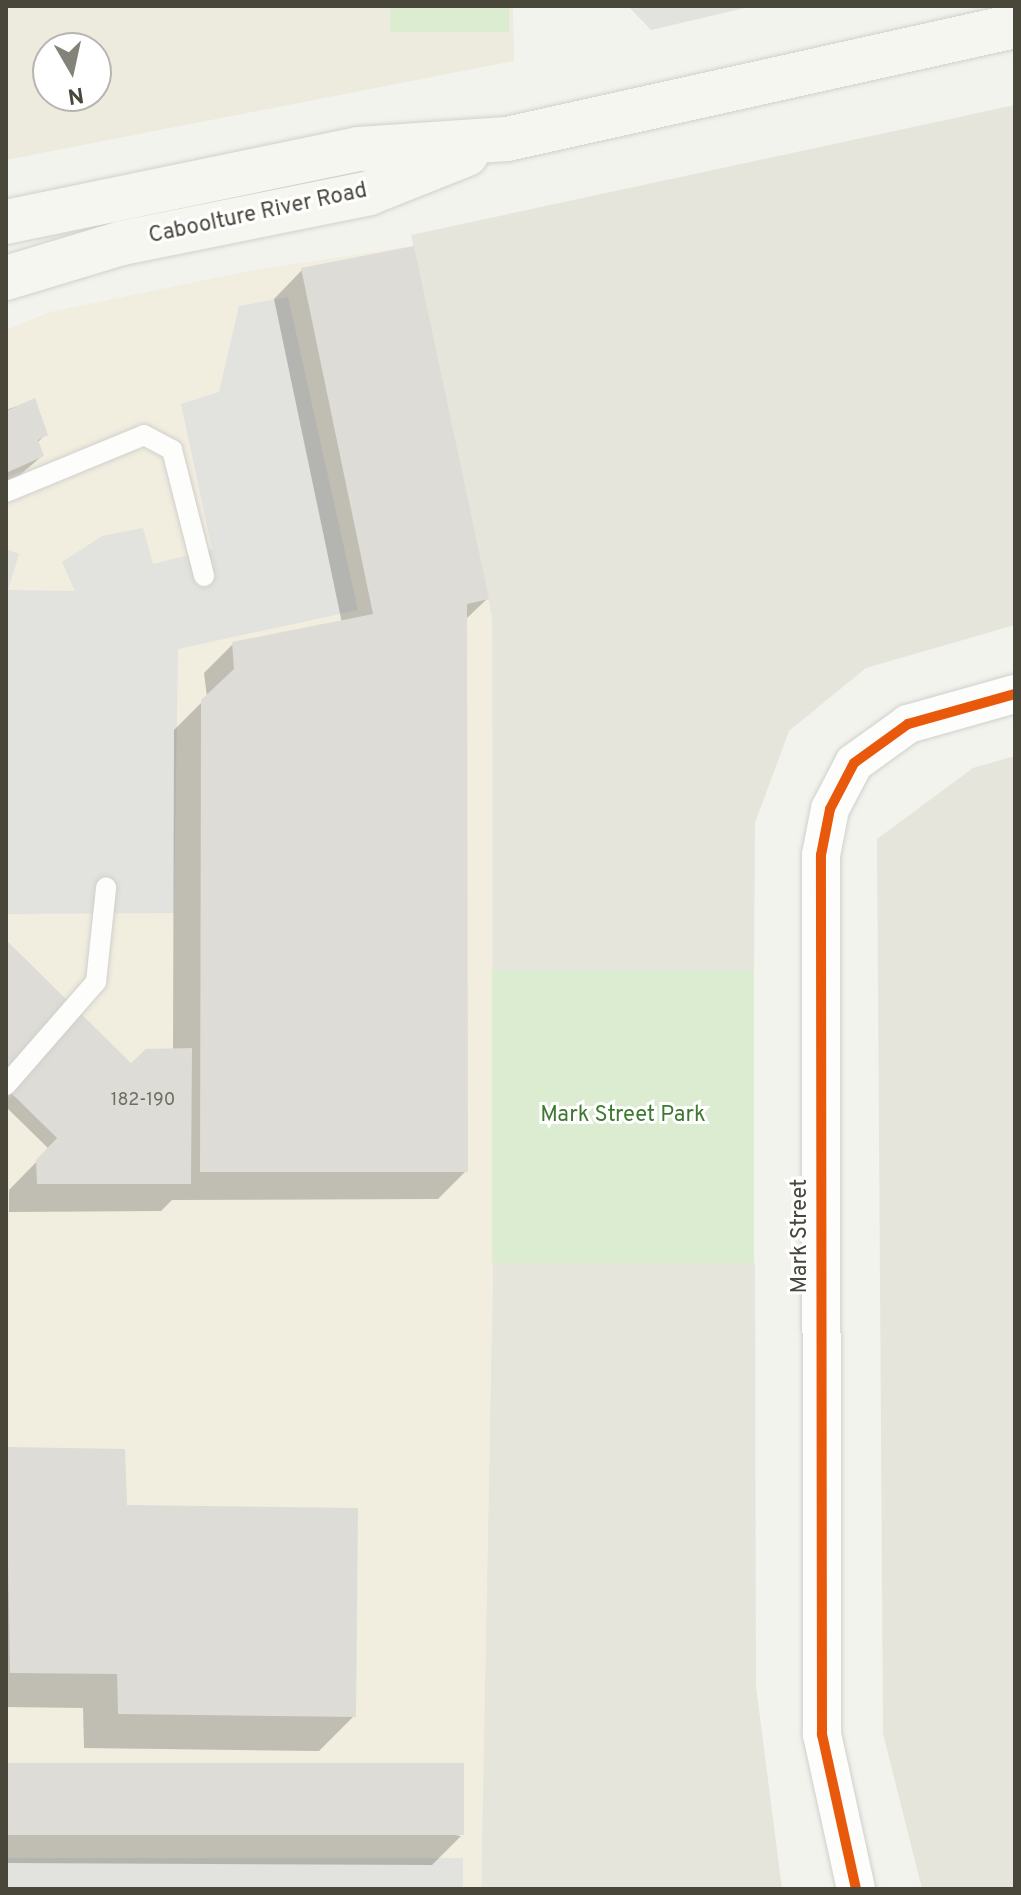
<!DOCTYPE html>
<style>
body{margin:0}
#map{position:relative;width:1021px;height:1895px;overflow:hidden;background:#f3f3ee;font-family:Overpass,sans-serif}
div>[style]{position:absolute}
.residential>*{inset:0;background:#e6e5dc}
.commercial>*{inset:0;background:#f1eddf}
.education>*{inset:0;background:#edebde}
.green>*{inset:0;background:#dcecd0;transform-origin:0 0}
.parking>*{inset:0;background:#e2e2de;transform-origin:0 0}
.shadow>*{inset:0;background:#0003}
.building>*{inset:0;background:#dddcd6;transform-origin:0 0}
.roads{filter:drop-shadow(0 0 2px #d1d0cc) drop-shadow(0 0 2px #d1d0cc)}
.lane>*{height:20px;margin:-10px;padding:0 10px;transform-origin:10px;border-radius:10px;background:#fdfdfc}
.street>*{height:38px;margin:-19px;padding:0 19px;transform-origin:19px;border-radius:19px;background:#fdfdfc}
.secondary>*{height:44px;margin:-22px;padding:0 22px;transform-origin:22px;border-radius:22px;background:#f6f6f1}
.cycleway>*{height:10px;margin:-5px;padding:0 5px;transform-origin:5px;border-radius:5px;background:#e8590c}
span{translate:-50% -50%;white-space:nowrap;text-align:center;line-height:1.15;-webkit-text-stroke:6px #fff;paint-order:stroke}
.number-label{font-size:18px;color:#6f6c62}
.number-label span{-webkit-text-stroke-width:0}
.street-label{font-size:22px;color:#49463a}
.park-label{font-size:22px;color:#3f7830}
.frame{position:absolute;inset:0;border:8px solid #49463a;pointer-events:none}
.north{position:absolute;left:32px;top:32px;width:80px;height:80px;box-sizing:border-box;background:#fff;border:2px solid #b6b5b0;border-radius:50%;rotate:171deg;font-size:22px;font-weight:700;line-height:32px;text-align:center;color:#49463a}
.north::after{content:'';display:block;margin:auto;width:28px;height:36px;background:#848379;clip-path:polygon(50% 0,100% 100%,50% 72%,0 100%)}
</style>
<div id="map">
<div class="residential">
<div style="clip-path:polygon(1015px 105px,1015px 625px,866px 668px,789px 731px,755px 823px,754px 970px,492px 971px,492px 618px,411px 235px)"></div>
<div style="clip-path:polygon(1015px 756px,1015px 1889px,922px 1889px,883px 1734px,877px 839px,973px 768px)"></div>
<div style="clip-path:polygon(493px 1261px,755px 1263px,756px 1686px,782px 1889px,481px 1889px)"></div>
</div>
<div class="commercial">
<div style="clip-path:polygon(414px 246px,492px 618px,493px 1261px,481px 1889px,6px 1889px,6px 330px,50px 312px,254px 270px)"></div>
</div>
<div class="education">
<div style="clip-path:polygon(evenodd,6px 6px,513px 6px,514px 61px,6px 160px,6px 6px,48px 48px,96px 48px,96px 96px,48px 96px,48px 48px)"></div>
</div>
<div class="green">
<div style="left:390px;top:6px;width:119px;height:26px"></div>
<div style="left:754px;top:970px;width:293px;height:262px;rotate:90deg"></div>
</div>
<div class="parking">
<div style="clip-path:polygon(628px 6px,753px 6px,651px 30px)"></div>
<div style="clip-path:polygon(288px 297px,358px 610px,178px 649px,174px 913px,6px 914px,6px 549px,19px 554px,8px 590px,75px 591px,62px 562px,102px 536px,143px 528px,153px 564px,212px 549px,181px 404px,219px 392px,239px 306px)"></div>
<div style="left:6px;top:1858px;width:457px;height:31px"></div>
</div>
<div class="shadow">
<div style="clip-path:polygon(302px 270px,487px 599px,465px 620px,466px 1171px,438px 1199px,172px 1200px,161px 1211px,9px 1212px,9px 1190px,49px 1149px,6px 1107px,6px 943px,68px 1124px,173px 1050px,174px 730px,207px 697px,204px 673px,233px 644px,342px 623px,274px 299px)"></div>
<div style="clip-path:polygon(34px 400px,46px 434px,37px 443px,42px 456px,6px 487px,6px 410px)"></div>
<div style="clip-path:polygon(6px 1449px,123px 1451px,125px 1507px,354px 1716px,319px 1751px,84px 1748px,83px 1708px,6px 1707px)"></div>
<div style="clip-path:polygon(6px 1765px,461px 1836px,432px 1865px,6px 1863px)"></div>
</div>
<div class="building">
<div style="clip-path:polygon(414px 246px,489px 599px,467px 604px,468px 1172px,200px 1172px,201px 700px,234px 669px,232px 642px,373px 614px,301px 268px)"></div>
<div style="clip-path:polygon(35px 398px,48px 435px,38px 440px,44px 456px,6px 473px,6px 411px)"></div>
<div style="clip-path:polygon(6px 940px,131px 1063px,146px 1049px,192px 1048px,191px 1184px,37px 1184px,36px 1160px,57px 1138px,6px 1088px)"></div>
<div style="clip-path:polygon(6px 1447px,125px 1449px,127px 1505px,358px 1508px,356px 1717px,118px 1714px,117px 1674px,10px 1673px)"></div>
<div style="left:6px;top:1763px;width:458px;height:72px"></div>
</div>
<div class="roads">
<div class="lane">
<div style="left:6px;top:492px;width:149px;rotate:-22.4deg"></div>
<div style="left:144px;top:435px;width:32px;rotate:28deg"></div>
<div style="left:172px;top:450px;width:130px;rotate:75.7deg"></div>
<div style="left:6px;top:1085px;width:137px;rotate:-48.9deg"></div>
<div style="left:96px;top:982px;width:95px;rotate:-83.9deg"></div>
</div>
<div class="street">
<div style="left:856px;top:1889px;width:158px;rotate:-102.4deg"></div>
<div style="left:822px;top:1735px;width:880px;rotate:-90.07deg"></div>
<div style="left:821px;top:855px;width:47px;rotate:-78.9deg"></div>
<div style="left:830px;top:809px;width:52px;rotate:-62.4deg"></div>
<div style="left:854px;top:763px;width:67px;rotate:-35.8deg"></div>
<div style="left:908px;top:724px;width:111px;rotate:-15.7deg"></div>
</div>
<div class="secondary">
<div style="left:6px;top:222px;width:360px;rotate:-11.7deg"></div>
<div style="left:359px;top:149px;width:148px;rotate:-3.9deg"></div>
<div style="left:507px;top:139px;width:520px;rotate:-12.54deg"></div>
<div style="left:6px;top:278px;width:121px;rotate:-16.8deg"></div>
<div style="left:122px;top:243px;width:252px;rotate:-11.4deg"></div>
<div style="left:369px;top:193px;width:105px;rotate:-21.7deg"></div>
</div>
</div>
<div class="cycleway">
<div style="left:856px;top:1889px;width:158px;rotate:-102.4deg"></div>
<div style="left:822px;top:1735px;width:880px;rotate:-90.07deg"></div>
<div style="left:821px;top:855px;width:47px;rotate:-78.9deg"></div>
<div style="left:830px;top:809px;width:52px;rotate:-62.4deg"></div>
<div style="left:854px;top:763px;width:67px;rotate:-35.8deg"></div>
<div style="left:908px;top:724px;width:111px;rotate:-15.7deg"></div>
</div>
<div class="number-label">
<span style="left:143px;top:1101px">182-190</span>
</div>
<div class="street-label">
<span style="left:258px;top:214px;rotate:-12deg">Caboolture River Road</span>
<span style="left:801px;top:1236px;rotate:-90deg">Mark Street</span>
</div>
<div class="park-label">
<span style="left:623px;top:1116px">Mark Street Park</span>
</div>
<div class="frame"></div>
<div class="north">N</div>
</div>
